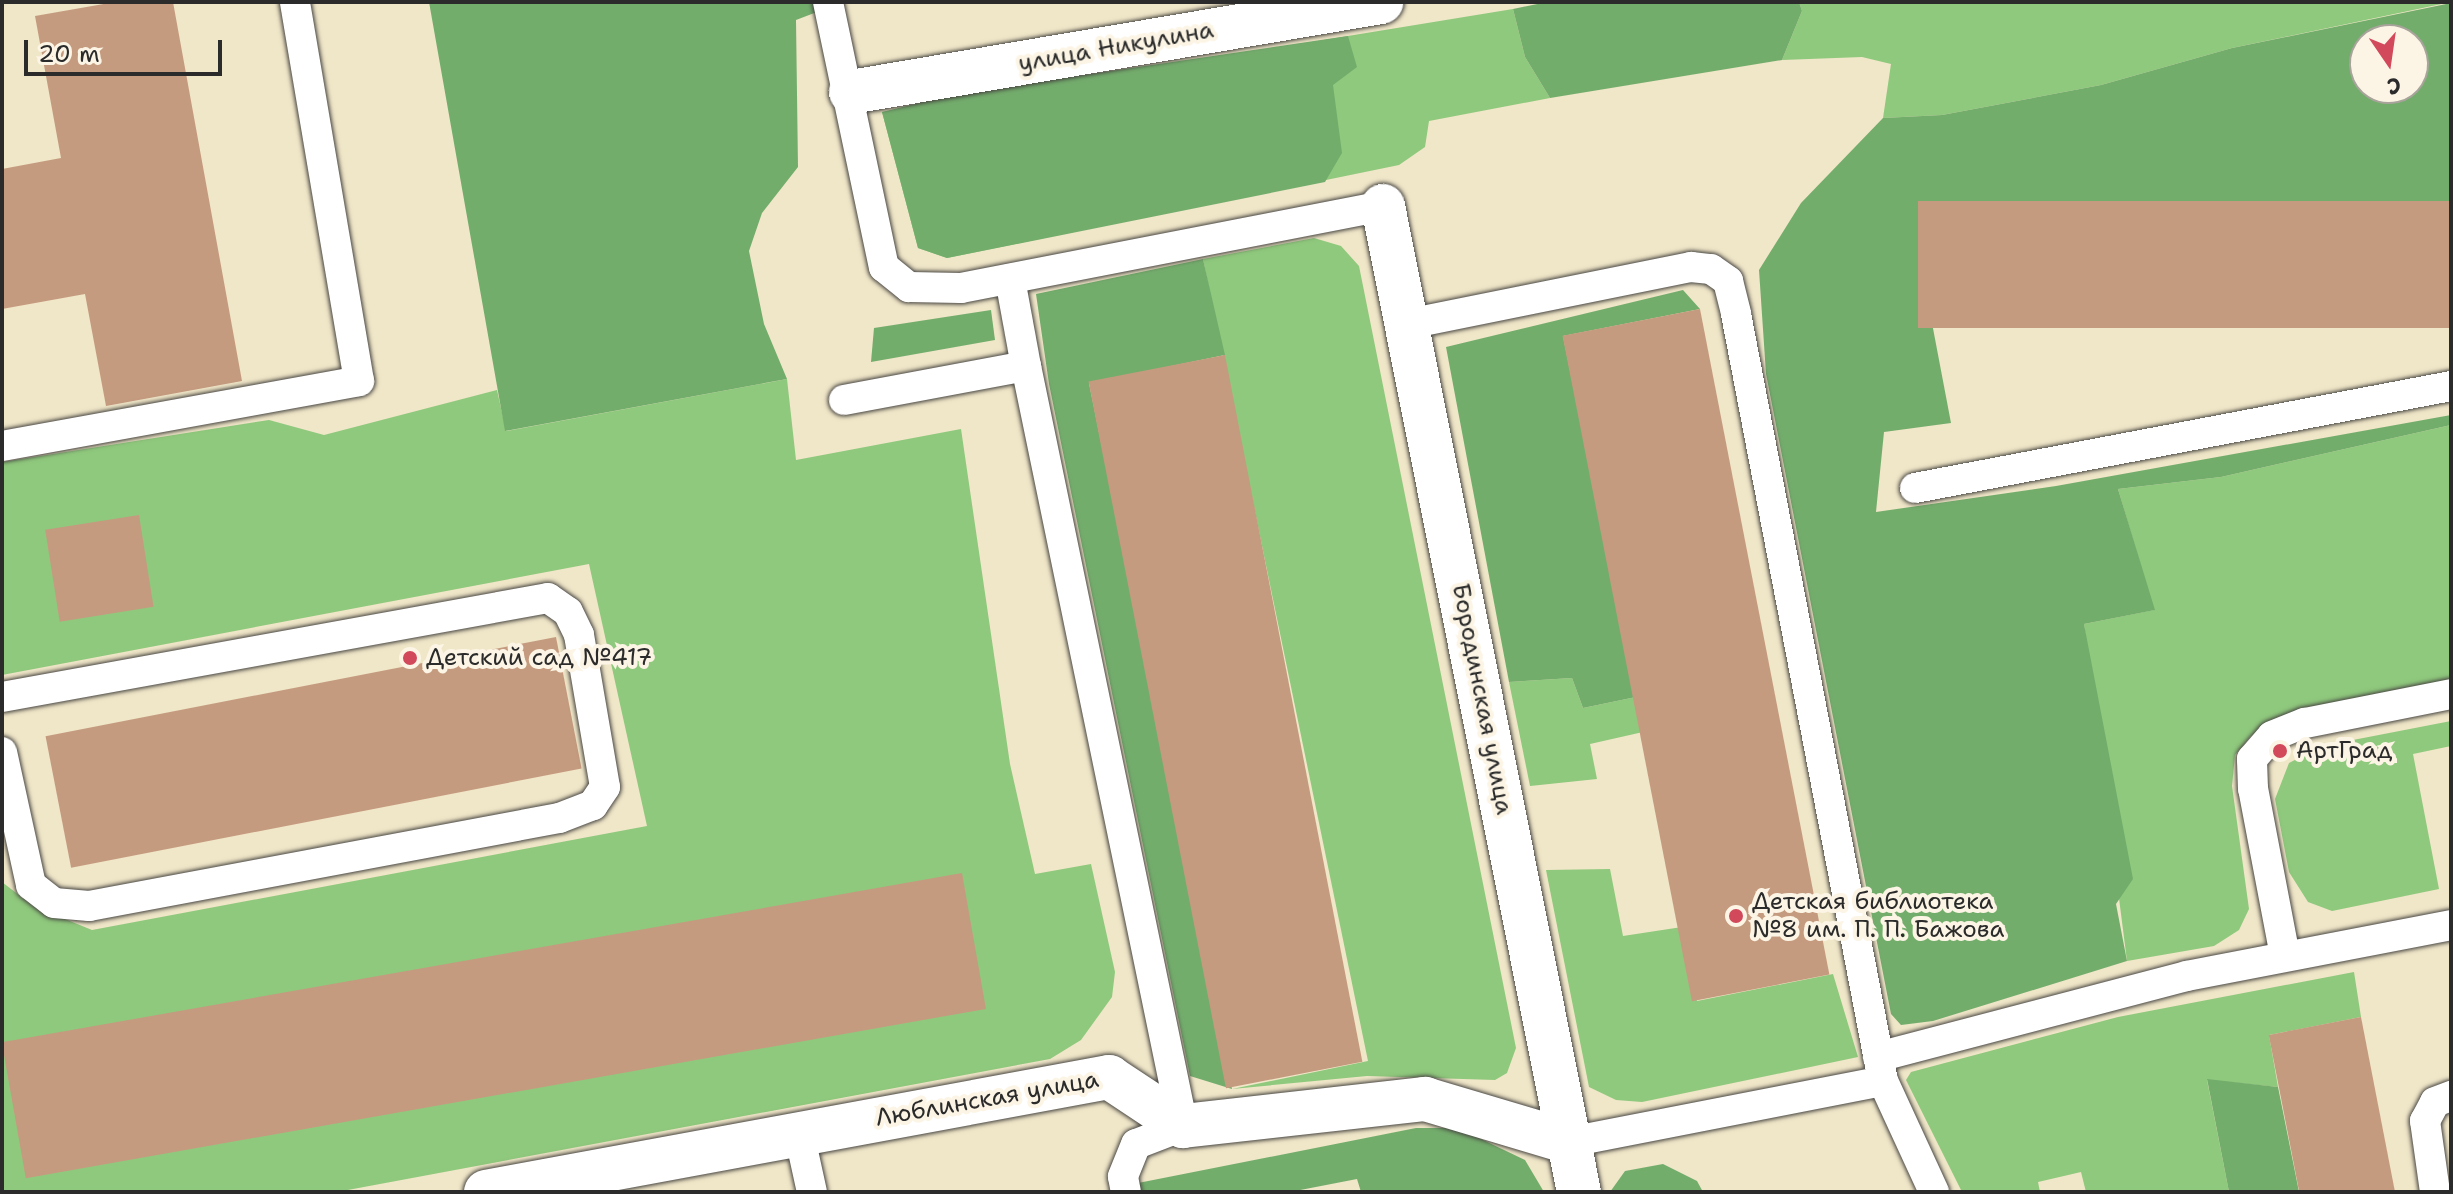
<!DOCTYPE html>
<meta charset="utf-8">
<style>
body{margin:0}
#map{position:relative;width:2453px;height:1194px;overflow:hidden;background:#f0e6c8;font-family:"Shantell Sans",sans-serif}
div>[style]{position:absolute}
.green>*{inset:0;background:#8fc97d}
.forest>*{inset:0;background:#73ad6c}
.building>*{inset:0;background:#c59b7f;transform-origin:0 0}
.roads{filter:drop-shadow(0 0 2px #494743) drop-shadow(0 0 2px #494743)}
.service>*{height:30px;margin:-15px;padding:0 15px;transform-origin:15px;border-radius:15px;background:#fff}
.minor>*{height:44px;margin:-22px;padding:0 22px;transform-origin:22px;border-radius:22px;background:#fff}
.dots>*{width:22px;height:22px;translate:-50% -50%;box-sizing:border-box;border:4px solid #fcf5e5;border-radius:50%}
span{translate:-50% -50%;white-space:nowrap;text-align:center;line-height:1.15;-webkit-text-stroke:8px #fcf5e5;paint-order:stroke}
.street-label{font-size:24px;color:#2b2b2b}
.poi-label{font-size:24px;color:#2b2b2b}
.left{translate:0 -50%;text-align:left}
.frame{position:absolute;inset:0;border:4px solid #2b2b2b;pointer-events:none}
.north{position:absolute;left:2349px;top:24px;width:80px;height:80px;box-sizing:border-box;background:#fcf5e5;border:2px solid #a8a49b;border-radius:50%;rotate:167deg;font-size:22px;font-weight:700;line-height:32px;text-align:center;color:#2b2b2b}
.north::after{content:'';display:block;margin:auto;width:28px;height:36px;background:#d1495b;clip-path:polygon(50% 0,100% 100%,50% 72%,0 100%)}
.scale{position:absolute;left:24px;top:40px;width:198px;height:36px;box-sizing:border-box;border:4px solid #2b2b2b;border-top:0;padding-left:10px;font-size:24px;line-height:28px;white-space:nowrap;color:#2b2b2b;-webkit-text-stroke:6px #fcf5e5;paint-order:stroke}
</style>
<div id="map">
<div class="green">
<div style="clip-path:polygon(1799px 2px,2451px 2px,2232px 48px,2101px 85px,1942px 115px,1883px 118px,1891px 64px,1862px 57px,1782px 60px,1802px 11px)"></div>
<div style="clip-path:polygon(1513px 9px,1525px 57px,1550px 98px,1429px 121px,1425px 147px,1399px 165px,947px 258px,918px 248px,882px 112px)"></div>
<div style="clip-path:polygon(1314px 238px,1341px 246px,1359px 266px,1516px 1048px,1507px 1073px,1495px 1080px,1367px 1076px,1232px 1089px,1368px 1061px,1203px 259px)"></div>
<div style="clip-path:polygon(787px 379px,796px 460px,961px 429px,1010px 764px,1035px 874px,1091px 864px,1115px 972px,1112px 997px,1081px 1040px,1050px 1059px,337px 1192px,2px 1192px,2px 882px,33px 906px,92px 930px,647px 826px,589px 564px,2px 675px,2px 462px,269px 420px,324px 435px,497px 390px,506px 431px)"></div>
<div style="clip-path:polygon(2451px 425px,2451px 686px,2272px 723px,2251px 736px,2235px 755px,2232px 786px,2249px 909px,2239px 930px,2214px 946px,2127px 961px,2084px 624px,2154px 610px,2118px 489px,2221px 477px)"></div>
<div style="clip-path:polygon(1572px 678px,1583px 708px,1636px 697px,1643px 732px,1590px 744px,1597px 779px,1530px 786px,1509px 682px)"></div>
<div style="clip-path:polygon(2451px 721px,2451px 746px,2413px 754px,2439px 889px,2332px 911px,2308px 902px,2289px 872px,2275px 799px,2289px 763px,2322px 746px)"></div>
<div style="clip-path:polygon(1610px 869px,1623px 936px,1682px 927px,1697px 1001px,1833px 974px,1858px 1057px,1642px 1102px,1616px 1100px,1589px 1087px,1546px 870px)"></div>
<div style="clip-path:polygon(2354px 972px,2361px 1017px,2269px 1035px,2278px 1087px,2207px 1080px,2229px 1192px,2086px 1192px,2081px 1172px,2038px 1182px,2040px 1192px,1962px 1192px,1906px 1080px,1911px 1072px,2118px 1017px)"></div>
</div>
<div class="forest">
<div style="clip-path:polygon(429px 2px,843px 2px,796px 20px,798px 167px,762px 213px,749px 251px,764px 324px,787px 379px,505px 431px)"></div>
<div style="clip-path:polygon(1547px 2px,1799px 2px,1802px 11px,1782px 60px,1550px 98px,1525px 57px,1513px 9px)"></div>
<div style="clip-path:polygon(evenodd,2451px 3px,2451px 201px,1928px 302px,1951px 423px,1884px 432px,1876px 512px,2056px 486px,2451px 415px,2451px 425px,2221px 477px,2118px 489px,2155px 610px,2084px 624px,2133px 879px,2116px 904px,2127px 961px,1933px 1021px,1901px 1025px,1891px 1014px,1766px 374px,1759px 270px,1801px 203px,1883px 118px,1942px 115px,2101px 85px,2232px 48px,2451px 3px,2365px 40px,2413px 40px,2413px 88px,2365px 88px,2365px 40px)"></div>
<div style="clip-path:polygon(1348px 36px,1357px 67px,1333px 85px,1342px 153px,1325px 182px,947px 258px,918px 248px,882px 112px,956px 94px)"></div>
<div style="clip-path:polygon(1203px 259px,1225px 355px,1089px 383px,1232px 1089px,1190px 1076px,1049px 384px,1036px 294px)"></div>
<div style="clip-path:polygon(1683px 290px,1700px 309px,1563px 336px,1636px 697px,1583px 708px,1572px 678px,1509px 682px,1446px 347px)"></div>
<div style="clip-path:polygon(991px 310px,995px 340px,871px 362px,874px 328px)"></div>
<div style="clip-path:polygon(2207px 1079px,2278px 1087px,2299px 1192px,2229px 1192px)"></div>
<div style="clip-path:polygon(1416px 1128px,1458px 1128px,1525px 1160px,1544px 1192px,1361px 1192px,1357px 1179px,1290px 1192px,1140px 1192px,1138px 1183px)"></div>
<div style="clip-path:polygon(1663px 1164px,1697px 1181px,1703px 1192px,1610px 1192px,1625px 1171px)"></div>
</div>
<div class="building">
<div style="clip-path:polygon(115px 2px,173px 2px,242px 381px,106px 406px,85px 294px,2px 309px,2px 169px,61px 158px,35px 16px)"></div>
<div style="left:2451px;top:201px;width:127px;height:533px;rotate:90deg"></div>
<div style="left:1700px;top:309px;width:678px;height:140px;rotate:79deg"></div>
<div style="left:1225px;top:355px;width:720px;height:139px;rotate:79deg"></div>
<div style="left:139px;top:515px;width:93px;height:95px;rotate:81deg"></div>
<div style="left:556px;top:637px;width:134px;height:520px;rotate:79deg"></div>
<div style="left:962px;top:873px;width:138px;height:975px;rotate:80deg"></div>
<div style="left:2361px;top:1017px;width:178px;height:94px;rotate:79deg"></div>
</div>
<div class="roads">
<div class="service">
<div style="left:828px;top:2px;width:271px;rotate:78.1deg"></div>
<div style="left:884px;top:267px;width:32px;rotate:39deg"></div>
<div style="left:909px;top:287px;width:52px;rotate:1.1deg"></div>
<div style="left:961px;top:288px;width:430px;rotate:-11deg"></div>
<div style="left:1010px;top:279px;width:88px;rotate:79.6deg"></div>
<div style="left:1408px;top:324px;width:289px;rotate:-11.4deg"></div>
<div style="left:1691px;top:267px;width:20px;rotate:6deg"></div>
<div style="left:1711px;top:269px;width:21px;rotate:35deg"></div>
<div style="left:1728px;top:281px;width:34px;rotate:76deg"></div>
<div style="left:1736px;top:314px;width:781px;rotate:79.15deg"></div>
<div style="left:1883px;top:1081px;width:320px;rotate:169deg"></div>
<div style="left:844px;top:400px;width:185px;rotate:-10.6deg"></div>
<div style="left:1026px;top:366px;width:776px;rotate:78.33deg"></div>
<div style="left:1183px;top:1126px;width:50px;rotate:159deg"></div>
<div style="left:1136px;top:1144px;width:35px;rotate:112deg"></div>
<div style="left:1123px;top:1177px;width:15px;rotate:79deg"></div>
<div style="left:2px;top:446px;width:363px;rotate:-10.3deg"></div>
<div style="left:359px;top:381px;width:384px;rotate:-99.6deg"></div>
<div style="left:1915px;top:488px;width:546px;rotate:-10.77deg"></div>
<div style="left:2px;top:697px;width:555px;rotate:-10.28deg"></div>
<div style="left:548px;top:598px;width:24px;rotate:35deg"></div>
<div style="left:568px;top:612px;width:25px;rotate:64deg"></div>
<div style="left:579px;top:635px;width:154px;rotate:80.3deg"></div>
<div style="left:605px;top:787px;width:22px;rotate:124deg"></div>
<div style="left:593px;top:805px;width:36px;rotate:159deg"></div>
<div style="left:559px;top:818px;width:478px;rotate:169.4deg"></div>
<div style="left:89px;top:906px;width:35px;rotate:-175deg"></div>
<div style="left:54px;top:903px;width:29px;rotate:-142deg"></div>
<div style="left:31px;top:885px;width:136px;rotate:-102.3deg"></div>
<div style="left:2285px;top:956px;width:170px;rotate:-100.8deg"></div>
<div style="left:2253px;top:789px;width:30px;rotate:-92deg"></div>
<div style="left:2252px;top:759px;width:30px;rotate:-49deg"></div>
<div style="left:2272px;top:736px;width:35px;rotate:-22deg"></div>
<div style="left:2305px;top:723px;width:149px;rotate:-11.2deg"></div>
<div style="left:1878px;top:1057px;width:319px;rotate:-14.7deg"></div>
<div style="left:2187px;top:976px;width:269px;rotate:-10.9deg"></div>
<div style="left:1883px;top:1081px;width:122px;rotate:65.3deg"></div>
<div style="left:799px;top:1133px;width:60px;rotate:77.6deg"></div>
<div style="left:2435px;top:1192px;width:72px;rotate:-98deg"></div>
<div style="left:2425px;top:1121px;width:21px;rotate:-62deg"></div>
<div style="left:2435px;top:1102px;width:17px;rotate:-21deg"></div>
</div>
<div class="minor">
<div style="left:851px;top:92px;width:538px;rotate:-9.64deg"></div>
<div style="left:1383px;top:206px;width:1005px;rotate:78.76deg"></div>
<div style="left:486px;top:1192px;width:634px;rotate:-10.46deg"></div>
<div style="left:1109px;top:1077px;width:89px;rotate:33.5deg"></div>
<div style="left:1183px;top:1126px;width:244px;rotate:-6.4deg"></div>
<div style="left:1425px;top:1099px;width:150px;rotate:16.6deg"></div>
</div>
</div>
<div class="dots">
<div style="left:410px;top:658px;background:#d1495b"></div>
<div style="left:2280px;top:751px;background:#d1495b"></div>
<div style="left:1736px;top:916px;background:#d1495b"></div>
</div>
<div class="street-label">
<span style="left:1116px;top:47px;rotate:-10deg">улица Никулина</span>
<span style="left:1482px;top:699px;rotate:79deg">Бородинская улица</span>
<span style="left:987px;top:1099px;rotate:-10deg">Люблинская улица</span>
</div>
<div class="poi-label">
<span class="left" style="left:426px;top:658px">Детский сад №417</span>
<span class="left" style="left:2296px;top:751px">АртГрад</span>
<span class="left" style="left:1752px;top:916px">Детская библиотека<br>№8 им. П. П. Бажова</span>
</div>
<div class="frame"></div>
<div class="north">С</div>
<div class="scale">20 m</div>
</div>
